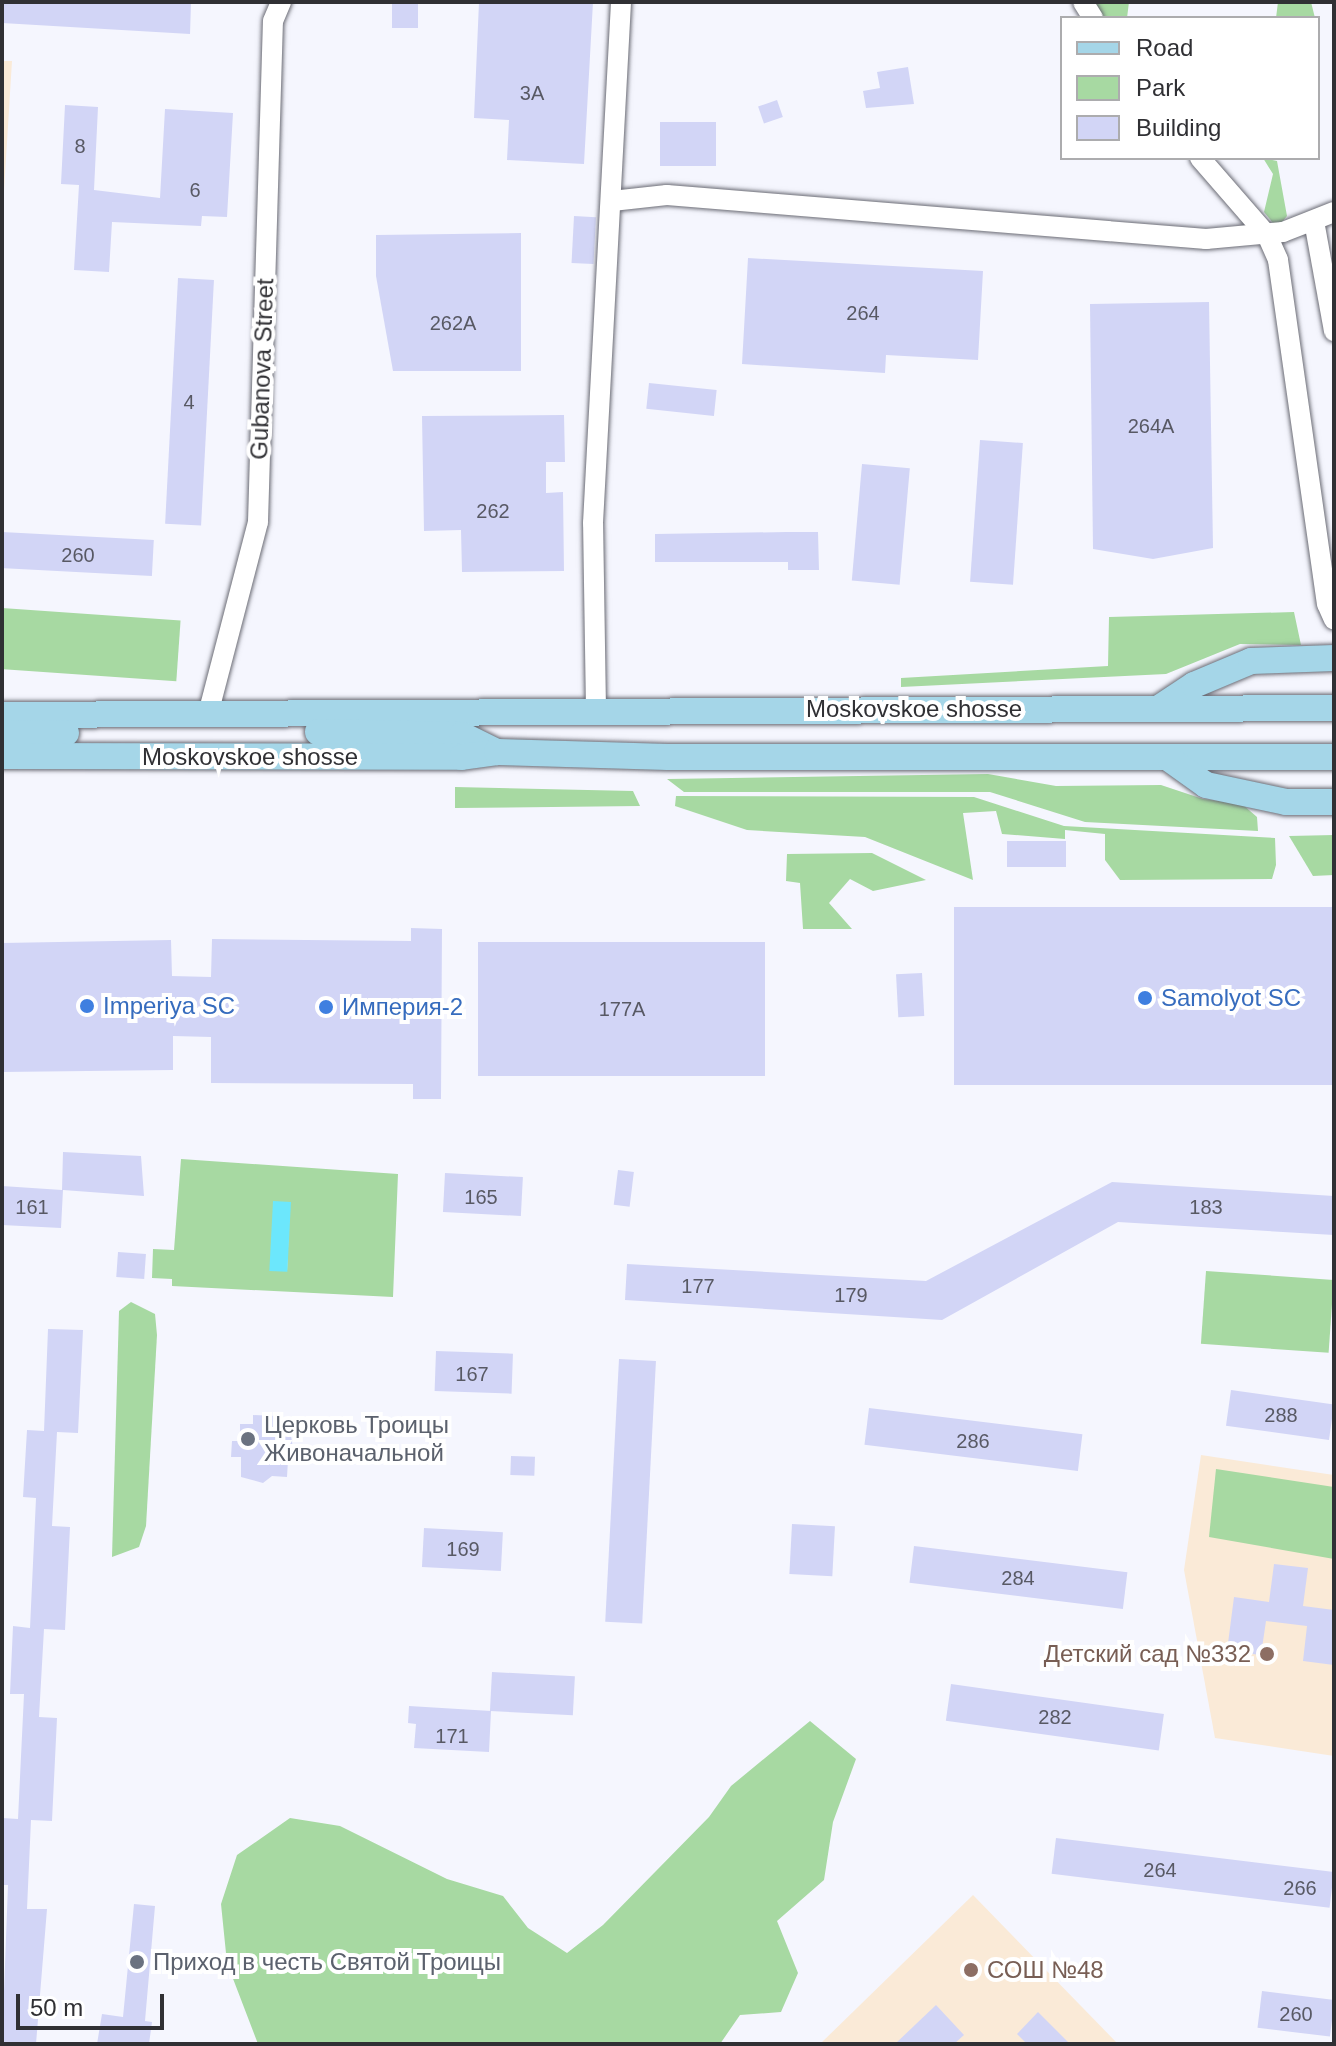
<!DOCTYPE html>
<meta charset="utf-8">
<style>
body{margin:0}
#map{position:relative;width:1336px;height:2046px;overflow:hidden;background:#f5f6fe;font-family:Arial,sans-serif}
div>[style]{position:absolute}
.education>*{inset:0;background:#faead7}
.green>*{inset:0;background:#a7d9a2;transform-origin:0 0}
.water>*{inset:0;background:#6ce7fc;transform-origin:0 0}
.building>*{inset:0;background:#d2d5f6;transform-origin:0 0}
.roads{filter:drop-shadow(0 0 2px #6b6c75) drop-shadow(0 0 2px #6b6c75)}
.minor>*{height:20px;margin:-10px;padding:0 10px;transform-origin:10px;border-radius:10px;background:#fff}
.major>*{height:26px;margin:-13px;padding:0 13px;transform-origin:13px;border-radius:13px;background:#a5d6e8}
.dots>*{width:22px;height:22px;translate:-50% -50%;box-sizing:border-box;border:4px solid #fff;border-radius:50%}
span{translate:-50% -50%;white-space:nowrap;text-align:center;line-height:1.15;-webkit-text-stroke:8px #fff;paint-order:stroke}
.number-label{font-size:20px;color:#585964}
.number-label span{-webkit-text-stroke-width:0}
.street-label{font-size:24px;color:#303034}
.shop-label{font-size:24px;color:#366cbe}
.left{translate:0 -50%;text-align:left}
.worship-label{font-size:24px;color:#5b616d}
.education-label{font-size:24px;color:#785e54}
.right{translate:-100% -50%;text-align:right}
.frame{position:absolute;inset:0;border:4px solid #303034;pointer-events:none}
.legend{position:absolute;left:1060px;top:16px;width:260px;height:144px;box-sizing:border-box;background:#fff;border:2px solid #acacae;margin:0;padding:10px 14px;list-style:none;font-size:24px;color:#303034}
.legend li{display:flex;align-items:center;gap:16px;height:40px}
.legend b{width:40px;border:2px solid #acacae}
.scale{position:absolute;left:16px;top:1994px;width:148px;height:36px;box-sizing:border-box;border:4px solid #303034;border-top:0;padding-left:10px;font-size:24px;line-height:28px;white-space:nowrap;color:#303034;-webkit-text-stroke:6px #fff;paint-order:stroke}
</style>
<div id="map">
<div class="education">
<div style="clip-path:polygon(2px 61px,12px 61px,2px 223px)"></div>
<div style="clip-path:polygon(1201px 1455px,1334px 1475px,1334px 1756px,1215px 1738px,1184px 1570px)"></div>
<div style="clip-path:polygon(973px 1895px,1118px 2044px,820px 2044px)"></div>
</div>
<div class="green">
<div style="clip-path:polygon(1087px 2px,1129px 2px,1127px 18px,1099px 18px)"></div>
<div style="clip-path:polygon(1278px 2px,1311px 2px,1315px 18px,1276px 18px)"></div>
<div style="clip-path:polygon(1263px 158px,1277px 161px,1287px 216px,1277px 228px,1264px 212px,1273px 174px)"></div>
<div style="left:2px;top:608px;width:179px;height:61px;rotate:4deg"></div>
<div style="clip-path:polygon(1294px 612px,1301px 645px,1240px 644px,1166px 674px,901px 687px,901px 678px,1108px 666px,1109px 617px)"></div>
<div style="clip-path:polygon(988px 774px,1056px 786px,1161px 785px,1203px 799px,1242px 804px,1257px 817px,1258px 831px,1085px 822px,990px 792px,684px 792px,667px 779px)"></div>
<div style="clip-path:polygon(455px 787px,633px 791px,640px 806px,455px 808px)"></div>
<div style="clip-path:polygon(676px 796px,974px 797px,1064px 826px,1275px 838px,1276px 865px,1272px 879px,1120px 880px,1105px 860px,1105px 834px,1065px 830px,1065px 839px,1002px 834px,996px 811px,963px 813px,973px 880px,865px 837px,747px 830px,675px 806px)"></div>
<div style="clip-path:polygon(1334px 835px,1334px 875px,1313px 876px,1289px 836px)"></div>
<div style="clip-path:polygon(872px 853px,926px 880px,873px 891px,850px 879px,829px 903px,852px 929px,803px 929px,800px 883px,786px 881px,787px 854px)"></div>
<div style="clip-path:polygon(evenodd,181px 1159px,398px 1174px,393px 1297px,172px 1286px,172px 1279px,152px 1278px,153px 1249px,174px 1250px,181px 1159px,290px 1202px,287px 1271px,270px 1271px,290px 1202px)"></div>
<div style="left:1206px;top:1271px;width:128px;height:73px;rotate:4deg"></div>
<div style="clip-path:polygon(131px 1302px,155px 1314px,157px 1335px,146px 1526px,139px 1547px,112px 1557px,119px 1311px)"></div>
<div style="clip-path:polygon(1216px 1469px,1334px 1487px,1334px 1559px,1209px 1537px)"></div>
<div style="clip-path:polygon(810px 1721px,856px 1759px,833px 1822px,824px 1880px,777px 1921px,798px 1973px,781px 2012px,740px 2015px,720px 2044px,258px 2044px,227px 1963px,221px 1904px,237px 1855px,290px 1818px,340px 1826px,447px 1879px,503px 1896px,528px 1928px,567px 1953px,603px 1925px,709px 1817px,731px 1786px)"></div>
</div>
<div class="water">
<div style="left:273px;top:1201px;width:18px;height:70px;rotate:3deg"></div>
</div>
<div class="building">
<div style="clip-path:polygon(2px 2px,191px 3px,190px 34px,2px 23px)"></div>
<div style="left:392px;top:2px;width:26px;height:26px"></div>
<div style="clip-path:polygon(479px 2px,593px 2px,584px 164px,507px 160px,509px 120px,474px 118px)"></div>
<div style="clip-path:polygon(908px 67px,914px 104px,866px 108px,863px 91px,880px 88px,877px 72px)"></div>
<div style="left:777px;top:100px;width:18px;height:20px;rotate:71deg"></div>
<div style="clip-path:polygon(65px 105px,98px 107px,94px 190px,160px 198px,165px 109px,233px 113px,227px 217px,202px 216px,201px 226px,112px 222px,109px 272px,74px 270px,79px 185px,61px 184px)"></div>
<div style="left:660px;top:122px;width:56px;height:44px"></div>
<div style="left:574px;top:216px;width:22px;height:47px;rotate:3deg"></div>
<div style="clip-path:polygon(521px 233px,521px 371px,393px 371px,376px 276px,376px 235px)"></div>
<div style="clip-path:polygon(748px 258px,983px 271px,978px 360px,886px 355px,885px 373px,742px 364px)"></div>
<div style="left:178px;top:278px;width:36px;height:246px;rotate:3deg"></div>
<div style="clip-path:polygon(1209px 302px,1213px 548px,1153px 559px,1093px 549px,1090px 304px)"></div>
<div style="left:649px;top:383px;width:68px;height:26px;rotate:6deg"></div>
<div style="clip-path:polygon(564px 415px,565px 462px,546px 462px,546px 493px,563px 492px,564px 571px,462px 572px,461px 530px,424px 531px,422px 416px)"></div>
<div style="left:980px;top:440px;width:43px;height:142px;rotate:4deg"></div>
<div style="left:862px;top:464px;width:48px;height:117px;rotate:5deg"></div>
<div style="left:2px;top:532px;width:152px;height:36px;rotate:3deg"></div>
<div style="clip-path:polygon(787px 532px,818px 532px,819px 570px,788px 570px,788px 562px,655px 562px,655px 534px)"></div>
<div style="left:1007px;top:841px;width:59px;height:26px"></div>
<div style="left:1334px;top:907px;width:178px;height:380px;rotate:90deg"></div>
<div style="clip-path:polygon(411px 928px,442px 929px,441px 1099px,413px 1099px,413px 1084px,211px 1083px,211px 1037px,173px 1036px,173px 1070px,2px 1072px,2px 943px,171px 940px,172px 976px,211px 977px,212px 939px,411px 941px)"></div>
<div style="left:765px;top:942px;width:134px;height:287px;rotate:90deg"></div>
<div style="left:922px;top:973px;width:43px;height:26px;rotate:87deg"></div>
<div style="clip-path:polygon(63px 1152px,141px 1156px,144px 1196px,63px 1190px,61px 1228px,2px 1225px,2px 1186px,62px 1190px)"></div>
<div style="left:618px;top:1170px;width:16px;height:35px;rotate:7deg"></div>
<div style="left:445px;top:1173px;width:78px;height:39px;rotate:3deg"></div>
<div style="clip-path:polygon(1112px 1182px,1334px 1196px,1334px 1235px,1118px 1222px,942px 1320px,625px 1300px,627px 1264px,926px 1281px)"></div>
<div style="left:118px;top:1252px;width:28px;height:25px;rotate:4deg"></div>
<div style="clip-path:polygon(48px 1329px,83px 1330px,78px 1433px,57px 1432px,52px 1526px,70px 1527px,65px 1630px,44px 1629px,39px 1717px,57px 1718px,52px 1821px,31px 1820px,27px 1909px,47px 1909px,36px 2044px,2px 2044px,8px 1885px,2px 1885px,2px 1818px,18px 1819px,24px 1694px,10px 1694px,13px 1626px,30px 1628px,36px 1498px,23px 1497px,27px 1430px,44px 1431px)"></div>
<div style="left:436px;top:1351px;width:77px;height:40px;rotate:2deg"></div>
<div style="left:619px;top:1359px;width:37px;height:263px;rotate:3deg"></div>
<div style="left:1231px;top:1390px;width:104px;height:36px;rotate:8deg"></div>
<div style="left:869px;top:1408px;width:215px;height:37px;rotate:7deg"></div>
<div style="clip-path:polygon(253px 1415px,277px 1416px,278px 1424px,289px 1424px,295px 1460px,288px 1460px,287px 1477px,272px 1476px,263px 1483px,241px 1477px,241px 1457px,231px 1457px,232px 1441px,240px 1441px,240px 1424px,253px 1424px)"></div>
<div style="left:511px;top:1456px;width:24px;height:19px;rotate:2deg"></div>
<div style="left:792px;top:1524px;width:43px;height:50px;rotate:3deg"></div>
<div style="left:424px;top:1528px;width:79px;height:39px;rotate:3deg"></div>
<div style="left:914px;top:1546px;width:215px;height:37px;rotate:7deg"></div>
<div style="clip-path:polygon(1274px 1564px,1308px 1568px,1303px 1606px,1334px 1610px,1334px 1665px,1303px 1661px,1307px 1626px,1266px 1621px,1261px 1655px,1227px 1651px,1234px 1597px,1269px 1602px)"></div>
<div style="left:492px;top:1672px;width:83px;height:39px;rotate:3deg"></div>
<div style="left:951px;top:1684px;width:215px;height:37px;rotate:8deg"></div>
<div style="clip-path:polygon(409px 1706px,491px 1711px,489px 1752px,414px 1748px,416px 1724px,408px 1723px)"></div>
<div style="left:1056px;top:1838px;width:280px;height:36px;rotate:7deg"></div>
<div style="clip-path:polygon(134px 1904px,155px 1906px,145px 2021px,152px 2022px,149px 2044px,97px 2044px,102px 2014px,123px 2017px)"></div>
<div style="left:1262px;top:1991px;width:73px;height:37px;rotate:7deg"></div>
<div style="clip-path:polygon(936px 2005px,964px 2035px,954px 2044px,895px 2044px)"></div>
<div style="clip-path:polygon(1038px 2012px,1070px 2044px,1027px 2044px,1017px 2034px)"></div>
</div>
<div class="roads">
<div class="minor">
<div style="left:1083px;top:2px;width:19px;rotate:58deg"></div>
<div style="left:1200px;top:158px;width:102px;rotate:49deg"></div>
<div style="left:1267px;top:235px;width:27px;rotate:66deg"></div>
<div style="left:1278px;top:260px;width:347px;rotate:81.9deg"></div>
<div style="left:1327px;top:604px;width:17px;rotate:66deg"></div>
<div style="left:612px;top:201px;width:55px;rotate:-6.2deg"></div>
<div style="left:667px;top:195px;width:541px;rotate:4.67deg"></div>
<div style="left:1206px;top:239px;width:77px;rotate:-5.2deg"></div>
<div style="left:1283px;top:232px;width:55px;rotate:-21.4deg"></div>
<div style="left:1314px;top:221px;width:112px;rotate:79.7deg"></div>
<div style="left:596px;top:710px;width:187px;rotate:-90.9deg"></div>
<div style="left:593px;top:523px;width:522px;rotate:-86.92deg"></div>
<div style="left:208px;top:714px;width:198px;rotate:-75.4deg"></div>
<div style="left:258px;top:522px;width:501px;rotate:-88.29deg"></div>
<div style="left:273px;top:21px;width:21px;rotate:-67deg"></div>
</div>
<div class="major">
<div style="left:1159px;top:708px;width:42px;rotate:-33.3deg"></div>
<div style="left:1194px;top:685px;width:62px;rotate:-22.8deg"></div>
<div style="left:1251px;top:661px;width:83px;rotate:-2.1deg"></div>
<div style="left:2px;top:715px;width:1332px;rotate:-0.3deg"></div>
<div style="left:318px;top:732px;width:144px;rotate:1.2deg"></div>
<div style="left:462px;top:735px;width:39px;rotate:26deg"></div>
<div style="left:2px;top:734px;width:64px;rotate:-0.9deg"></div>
<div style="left:2px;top:756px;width:460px;rotate:0.1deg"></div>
<div style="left:462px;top:757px;width:35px;rotate:-8deg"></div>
<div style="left:497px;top:752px;width:171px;rotate:1.7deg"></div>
<div style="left:668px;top:757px;width:666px"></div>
<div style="left:1171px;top:760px;width:43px;rotate:35.5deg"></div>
<div style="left:1206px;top:785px;width:82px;rotate:12deg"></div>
<div style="left:1286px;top:802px;width:48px"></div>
</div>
</div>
<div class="dots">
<div style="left:1145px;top:998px;background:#3f7fe0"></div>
<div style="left:87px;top:1006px;background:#3f7fe0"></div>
<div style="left:326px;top:1007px;background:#3f7fe0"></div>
<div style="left:248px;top:1439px;background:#6b7280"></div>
<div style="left:1267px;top:1654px;background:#8d6e63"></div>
<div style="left:137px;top:1962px;background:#6b7280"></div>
<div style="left:971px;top:1970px;background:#8d6e63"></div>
</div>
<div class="number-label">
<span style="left:532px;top:93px">3А</span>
<span style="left:80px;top:146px">8</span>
<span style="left:195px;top:190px">6</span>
<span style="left:863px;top:313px">264</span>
<span style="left:453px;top:323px">262А</span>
<span style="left:189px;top:402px">4</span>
<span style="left:1151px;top:426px">264А</span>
<span style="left:493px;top:511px">262</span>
<span style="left:78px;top:555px">260</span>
<span style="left:622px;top:1009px">177А</span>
<span style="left:481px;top:1197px">165</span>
<span style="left:32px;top:1207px">161</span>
<span style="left:1206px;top:1207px">183</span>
<span style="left:698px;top:1286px">177</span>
<span style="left:851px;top:1295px">179</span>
<span style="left:472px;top:1374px">167</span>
<span style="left:1281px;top:1415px">288</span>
<span style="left:973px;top:1441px">286</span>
<span style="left:463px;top:1549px">169</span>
<span style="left:1018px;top:1578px">284</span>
<span style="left:1055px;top:1717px">282</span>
<span style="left:452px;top:1736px">171</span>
<span style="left:1160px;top:1870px">264</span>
<span style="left:1300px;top:1888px">266</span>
<span style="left:1296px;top:2014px">260</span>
</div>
<div class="street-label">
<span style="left:262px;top:369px;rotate:-88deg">Gubanova Street</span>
<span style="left:914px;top:709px">Moskovskoe shosse</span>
<span style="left:250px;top:757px">Moskovskoe shosse</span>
</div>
<div class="shop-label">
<span class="left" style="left:1161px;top:998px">Samolyot SC</span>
<span class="left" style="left:103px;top:1006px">Imperiya SC</span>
<span class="left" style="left:342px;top:1007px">Империя-2</span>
</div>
<div class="worship-label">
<span class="left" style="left:264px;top:1439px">Церковь Троицы<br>Живоначальной</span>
<span class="left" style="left:153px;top:1962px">Приход в честь Святой Троицы</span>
</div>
<div class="education-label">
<span class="right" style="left:1251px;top:1654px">Детский сад №332</span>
<span class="left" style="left:987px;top:1970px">СОШ №48</span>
</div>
<div class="frame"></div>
<ul class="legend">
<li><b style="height:10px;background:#a5d6e8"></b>Road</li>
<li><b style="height:22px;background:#a7d9a2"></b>Park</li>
<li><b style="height:22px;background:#d2d5f6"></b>Building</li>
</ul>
<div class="scale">50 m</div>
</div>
